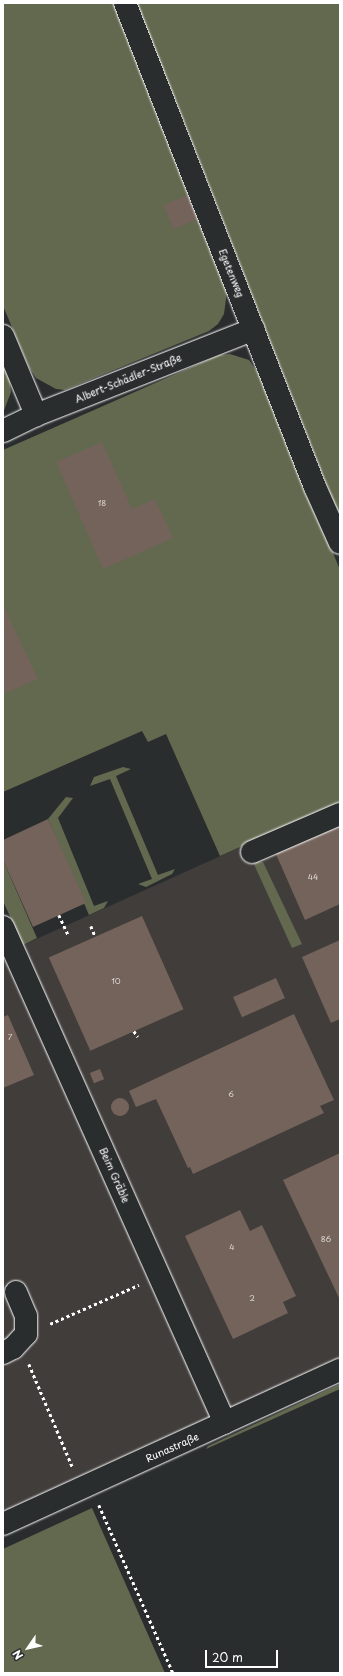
<!DOCTYPE html>
<meta charset="utf-8">
<style>
body{margin:0}
#map{position:relative;width:343px;height:1676px;overflow:hidden;background:#2a2d2e;font-family:"Playpen Sans",sans-serif}
div>[style]{position:absolute}
.built>*{inset:0;background:#403d3b}
.green>*{inset:0;background:#62694f}
.building>*{inset:0;background:#74635a;transform-origin:0 0}
.round{border-radius:50%}
.path>*{height:2.5px;margin-top:-1.25px;transform-origin:0;background:repeating-linear-gradient(90deg,#fff 0 3px,transparent 0 6px)}
.roads{filter:drop-shadow(0 0 1px #fff) drop-shadow(0 0 1px #fff)}
.minor>*{height:22px;margin:-11px;padding:0 11px;transform-origin:11px;border-radius:11px;background:#2a2d2e}
span{translate:-50% -50%;white-space:nowrap;text-align:center;line-height:1.15;-webkit-text-stroke:3px #2a2d2e;paint-order:stroke}
.number-label{font-size:8px;color:#dcd8d6}
.number-label span{-webkit-text-stroke-width:0}
.street-label{font-size:10px;color:#fff}
.frame{position:absolute;inset:0;border:4px solid #fff;pointer-events:none}
.north{position:absolute;left:8px;top:1628px;width:40px;height:40px;-webkit-text-stroke:3px #2a2d2e;paint-order:stroke;rotate:236deg;font-size:11px;font-weight:700;line-height:16px;text-align:center;color:#fff}
.north::after{content:'';display:block;margin:auto;width:14px;height:18px;background:#fff;clip-path:polygon(50% 0,100% 100%,50% 72%,0 100%)}
.scale{position:absolute;left:205px;top:1650px;width:73px;height:18px;box-sizing:border-box;border:2px solid #fff;border-top:0;padding-left:5px;font-size:12px;line-height:14px;white-space:nowrap;color:#fff;-webkit-text-stroke:3px #2a2d2e;paint-order:stroke}
</style>
<div id="map">
<div class="built">
<div style="clip-path:polygon(340px 802px,340px 1370px,3px 1524px,3px 954px)"></div>
</div>
<div class="green">
<div style="clip-path:polygon(3px 3px,115px 3px,227px 291px,224px 314px,218px 324px,209px 331px,65px 390px,56px 389px,36px 378px,29px 367px,3px 306px)"></div>
<div style="clip-path:polygon(136px 3px,340px 3px,340px 519px,182px 116px)"></div>
<div style="clip-path:polygon(230px 354px,249px 360px,263px 380px,340px 570px,340px 802px,220px 856px,166px 734px,148px 742px,142px 731px,3px 792px,3px 450px,219px 355px)"></div>
<div style="clip-path:polygon(3px 361px,9px 376px,11px 392px,3px 413px)"></div>
<div style="clip-path:polygon(123px 767px,131px 769px,116px 776px,158px 875px,175px 869px,172px 874px,146px 887px,138px 884px,152px 879px,110px 779px,90px 786px,94px 777px)"></div>
<div style="clip-path:polygon(66px 797px,73px 798px,58px 818px,94px 906px,108px 901px,104px 908px,89px 915px,48px 819px)"></div>
<div style="clip-path:polygon(3px 860px,37px 938px,23px 945px,3px 901px)"></div>
<div style="clip-path:polygon(253px 862px,263px 862px,302px 944px,292px 948px)"></div>
<div style="clip-path:polygon(340px 1384px,340px 1389px,206px 1449px,208px 1446px)"></div>
<div style="clip-path:polygon(92px 1508px,165px 1673px,3px 1673px,3px 1549px)"></div>
</div>
<div class="building">
<div style="left:190px;top:194px;width:26px;height:29px;rotate:67deg"></div>
<div style="clip-path:polygon(102px 442px,132px 509px,155px 499px,173px 538px,103px 569px,56px 462px)"></div>
<div style="clip-path:polygon(3px 605px,38px 679px,3px 694px)"></div>
<div style="clip-path:polygon(48px 819px,86px 903px,33px 927px,3px 860px,3px 840px)"></div>
<div style="clip-path:polygon(340px 823px,340px 904px,305px 920px,275px 852px)"></div>
<div style="left:142px;top:916px;width:102px;height:102px;rotate:66deg"></div>
<div style="clip-path:polygon(340px 940px,340px 1019px,331px 1023px,302px 957px)"></div>
<div style="left:276px;top:978px;width:22px;height:47px;rotate:66deg"></div>
<div style="clip-path:polygon(294px 1014px,334px 1100px,320px 1106px,324px 1113px,193px 1174px,190px 1167px,188px 1168px,156px 1099px,136px 1107px,129px 1091px)"></div>
<div style="clip-path:polygon(8px 1015px,34px 1075px,3px 1088px,3px 1017px)"></div>
<div style="left:100px;top:1069px;width:11px;height:11px;rotate:68deg"></div>
<div class="round" style="left:111px;top:1098px;width:18px;height:18px"></div>
<div style="clip-path:polygon(340px 1153px,340px 1300px,283px 1180px)"></div>
<div style="clip-path:polygon(240px 1210px,250px 1231px,262px 1225px,296px 1296px,283px 1302px,288px 1313px,233px 1339px,185px 1236px)"></div>
</div>
<div class="path">
<div style="left:59px;top:915px;width:23px;rotate:65deg"></div>
<div style="left:91px;top:926px;width:11px;rotate:68deg"></div>
<div style="left:134px;top:1031px;width:7px;rotate:56deg"></div>
<div style="left:50px;top:1324px;width:97px;rotate:-23.7deg"></div>
<div style="left:29px;top:1364px;width:113px;rotate:67.1deg"></div>
<div style="left:99px;top:1505px;width:184px;rotate:66.2deg"></div>
</div>
<div class="roads">
<div class="minor">
<div style="left:125px;top:3px;width:520px;rotate:68.57deg"></div>
<div style="left:315px;top:487px;width:61px;rotate:65.9deg"></div>
<div style="left:3px;top:336px;width:86px;rotate:67.3deg"></div>
<div style="left:3px;top:431px;width:37px;rotate:-26deg"></div>
<div style="left:36px;top:415px;width:234px;rotate:-21.5deg"></div>
<div style="left:252px;top:852px;width:96px;rotate:-23.4deg"></div>
<div style="left:3px;top:927px;width:543px;rotate:65.89deg"></div>
<div style="left:3px;top:1353px;width:11px;rotate:-27deg"></div>
<div style="left:13px;top:1348px;width:19px;rotate:-47deg"></div>
<div style="left:26px;top:1334px;width:18px;rotate:-90deg"></div>
<div style="left:26px;top:1316px;width:26px;rotate:-113deg"></div>
<div style="left:3px;top:1524px;width:371px;rotate:-24.6deg"></div>
</div>
</div>
<div class="number-label">
<span style="left:102px;top:504px">18</span>
<span style="left:313px;top:878px">44</span>
<span style="left:116px;top:982px">10</span>
<span style="left:10px;top:1038px">7</span>
<span style="left:231px;top:1095px">6</span>
<span style="left:326px;top:1240px">86</span>
<span style="left:232px;top:1248px">4</span>
<span style="left:252px;top:1299px">2</span>
</div>
<div class="street-label">
<span style="left:232px;top:273px;rotate:68deg">Egetenweg</span>
<span style="left:128px;top:378px;rotate:-22deg">Albert-Schädler-Straße</span>
<span style="left:115px;top:1175px;rotate:66deg">Beim Gräble</span>
<span style="left:172px;top:1447px;rotate:-24deg">Runastraße</span>
</div>
<div class="frame"></div>
<div class="north">N</div>
<div class="scale">20 m</div>
</div>
